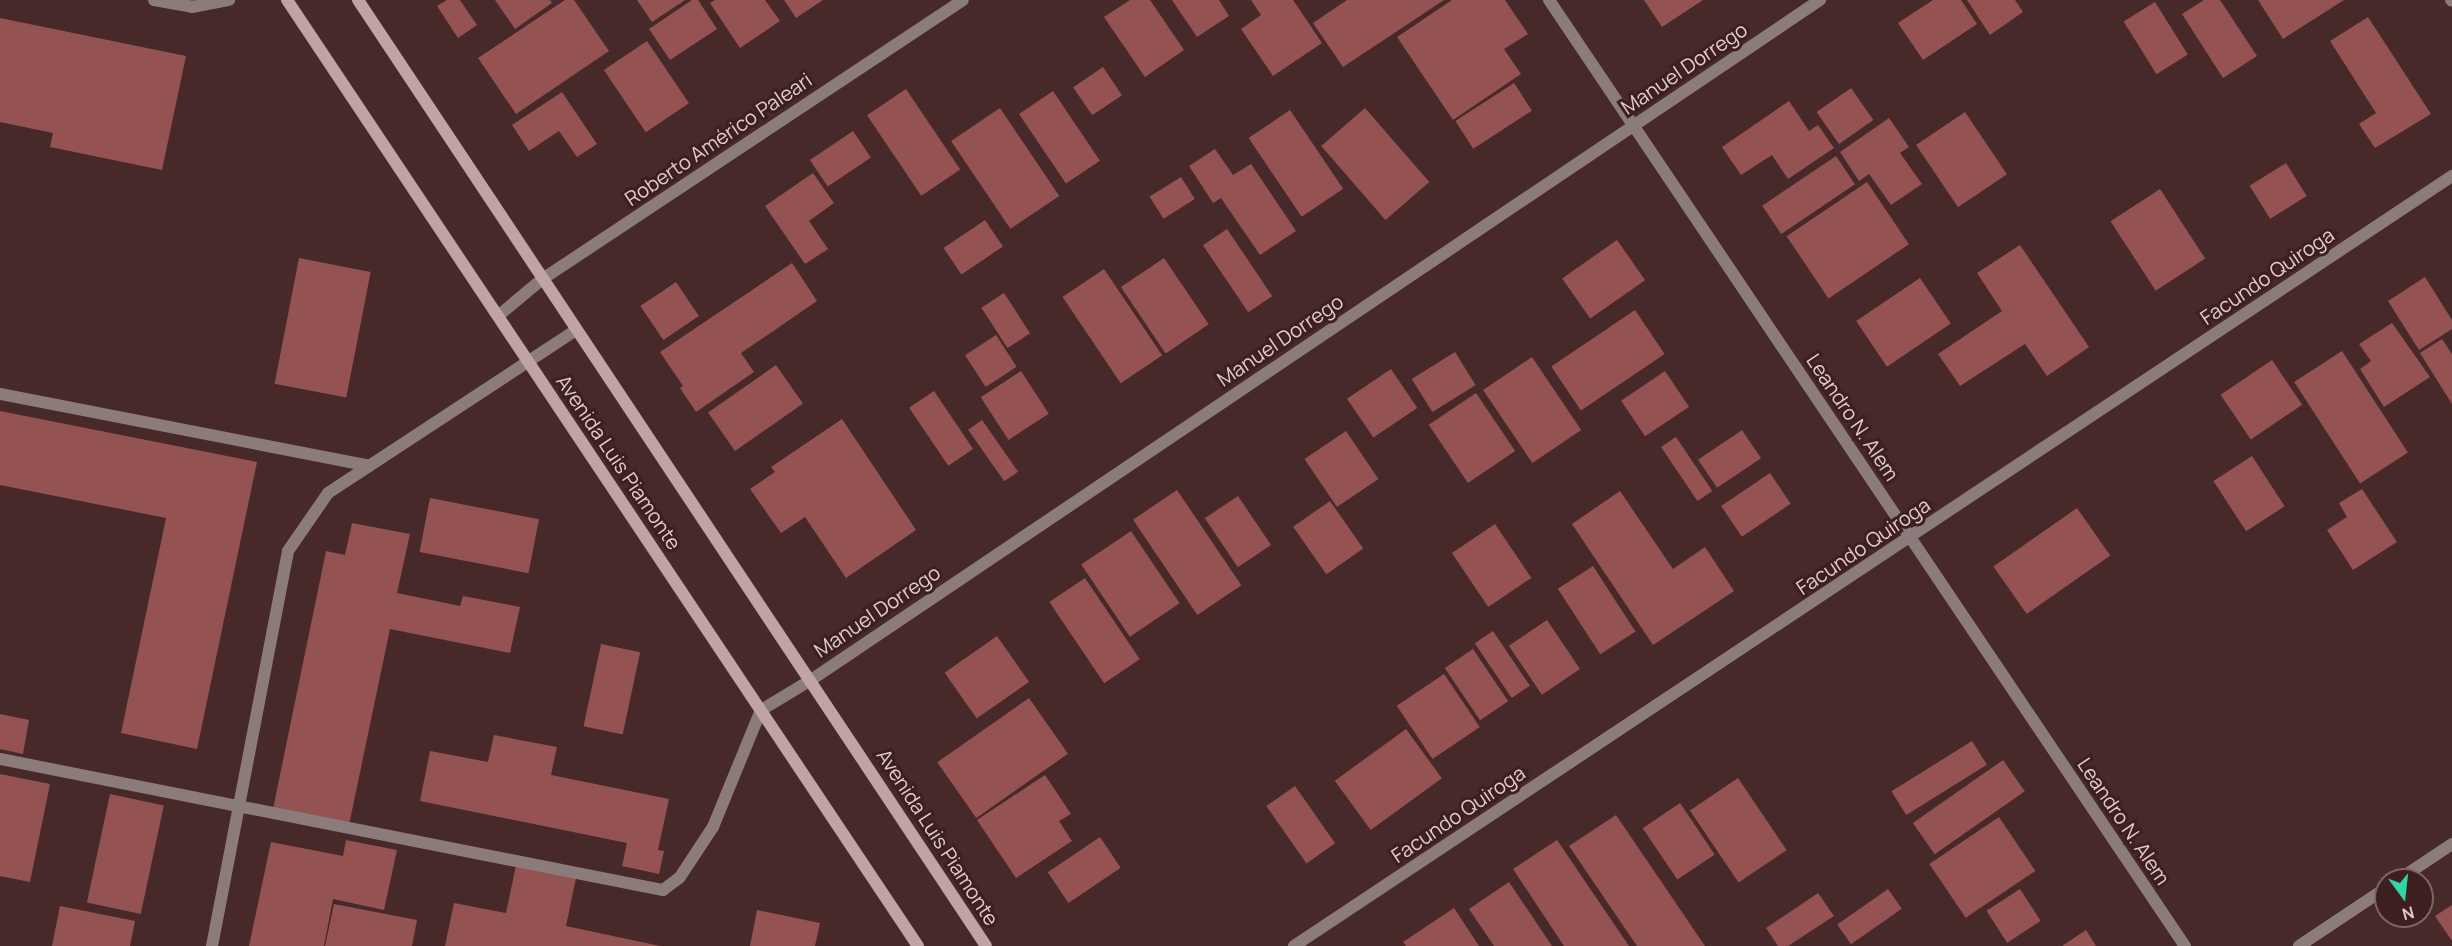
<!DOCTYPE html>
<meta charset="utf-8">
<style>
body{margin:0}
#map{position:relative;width:2452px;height:946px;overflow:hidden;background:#482929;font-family:Manrope,sans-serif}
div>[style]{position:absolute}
.building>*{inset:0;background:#945253;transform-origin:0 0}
.lane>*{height:12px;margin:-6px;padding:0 6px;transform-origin:6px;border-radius:6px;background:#8c7b7b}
.street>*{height:12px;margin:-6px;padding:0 6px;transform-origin:6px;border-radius:6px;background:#8c7b7b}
.secondary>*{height:12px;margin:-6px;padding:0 6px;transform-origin:6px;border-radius:6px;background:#bfa4a3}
span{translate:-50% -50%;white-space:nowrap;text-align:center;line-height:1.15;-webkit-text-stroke:6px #3d1f1f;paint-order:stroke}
.street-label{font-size:20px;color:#e0cccb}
.north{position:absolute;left:2374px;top:868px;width:60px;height:60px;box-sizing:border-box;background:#3d1f1f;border:2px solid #7e6464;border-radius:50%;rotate:165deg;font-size:16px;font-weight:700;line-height:24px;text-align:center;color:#e0cccb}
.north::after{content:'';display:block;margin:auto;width:21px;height:27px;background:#33d4a8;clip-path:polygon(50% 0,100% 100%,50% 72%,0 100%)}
</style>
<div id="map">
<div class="building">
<div style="clip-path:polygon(447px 0,460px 0,477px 25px,458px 38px,437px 6px)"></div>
<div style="clip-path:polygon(495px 0,550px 0,552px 3px,515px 29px)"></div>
<div style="clip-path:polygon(565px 0,574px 0,609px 51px,516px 114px,478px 58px)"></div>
<div style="clip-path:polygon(637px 0,685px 0,652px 22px)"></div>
<div style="clip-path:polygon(692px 0,698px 0,717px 29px,670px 60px,649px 29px)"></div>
<div style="clip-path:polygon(715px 0,765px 0,780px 21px,740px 48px,710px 3px)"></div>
<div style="clip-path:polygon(784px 0,823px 0,796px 18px)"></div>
<div style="clip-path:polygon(1130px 0,1150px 0,1184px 50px,1145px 77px,1104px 17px)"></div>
<div style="clip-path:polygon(1172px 0,1219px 0,1229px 16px,1197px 37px)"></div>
<div style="clip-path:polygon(1251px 0,1293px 0,1322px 43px,1273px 76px,1241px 29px,1261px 15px)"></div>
<div style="clip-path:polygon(1347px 0,1444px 0,1343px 67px,1313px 23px)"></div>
<div style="clip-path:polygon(1452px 0,1505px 0,1528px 34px,1504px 49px,1521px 74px,1453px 120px,1397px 37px)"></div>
<div style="clip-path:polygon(1644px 0,1703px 0,1662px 27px)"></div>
<div style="clip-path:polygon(1933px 0,1961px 0,1977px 24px,1923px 60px,1898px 23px)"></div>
<div style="clip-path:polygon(1967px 0,2015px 0,2023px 12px,1990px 35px)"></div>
<div style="clip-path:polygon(2204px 0,2220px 0,2257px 56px,2223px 78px,2182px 14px)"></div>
<div style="clip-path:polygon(2258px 0,2344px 0,2283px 39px)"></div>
<div style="left:2155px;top:2px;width:62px;height:37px;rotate:58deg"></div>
<div style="clip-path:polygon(2368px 17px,2431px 114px,2375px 148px,2359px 124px,2376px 113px,2330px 41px)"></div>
<div style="clip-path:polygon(0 18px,186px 56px,162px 170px,50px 147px,53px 133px,0 122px)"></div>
<div style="left:647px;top:41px;width:75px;height:52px;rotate:56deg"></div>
<div style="left:1103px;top:67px;width:34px;height:36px;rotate:56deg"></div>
<div style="left:1514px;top:83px;width:33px;height:70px;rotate:57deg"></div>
<div style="left:1851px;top:88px;width:39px;height:42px;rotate:55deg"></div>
<div style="left:906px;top:89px;width:97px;height:47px;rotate:56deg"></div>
<div style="left:1053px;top:91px;width:84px;height:41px;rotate:56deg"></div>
<div style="clip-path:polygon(562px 92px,597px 144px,577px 157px,559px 131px,529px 151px,512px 125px)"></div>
<div style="clip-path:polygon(1789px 101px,1809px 131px,1818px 125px,1834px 148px,1788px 179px,1772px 155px,1741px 175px,1722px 147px)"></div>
<div style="left:1000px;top:108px;width:106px;height:59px;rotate:56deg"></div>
<div style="left:1365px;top:108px;width:98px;height:58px;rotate:49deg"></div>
<div style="left:1290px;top:110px;width:95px;height:50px;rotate:56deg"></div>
<div style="left:1965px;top:112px;width:75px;height:59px;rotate:56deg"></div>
<div style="clip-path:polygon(1889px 118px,1909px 147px,1900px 153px,1922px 184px,1891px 205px,1869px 174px,1859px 181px,1840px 152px)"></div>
<div style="left:853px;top:131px;width:32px;height:52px;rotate:56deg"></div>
<div style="clip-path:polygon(1215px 149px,1233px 175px,1251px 164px,1296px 231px,1260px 255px,1221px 198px,1213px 203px,1189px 166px)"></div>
<div style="left:1836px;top:156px;width:34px;height:89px;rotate:56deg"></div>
<div style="left:2286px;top:163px;width:39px;height:43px;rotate:58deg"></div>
<div style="clip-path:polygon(813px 173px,834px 203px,809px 221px,828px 249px,805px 264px,765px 206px)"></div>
<div style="left:1181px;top:177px;width:26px;height:37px;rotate:58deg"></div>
<div style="left:1867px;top:182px;width:75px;height:97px;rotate:56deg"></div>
<div style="left:2160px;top:189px;width:83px;height:59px;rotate:57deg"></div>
<div style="left:985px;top:220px;width:32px;height:50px;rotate:56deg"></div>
<div style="left:1227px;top:229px;width:81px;height:29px;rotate:56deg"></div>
<div style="left:1617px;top:240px;width:49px;height:67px;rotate:55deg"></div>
<div style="clip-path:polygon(2020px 245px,2089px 347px,2047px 376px,2025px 344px,1960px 386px,1938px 354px,2002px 311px,1977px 273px)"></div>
<div style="left:299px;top:258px;width:73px;height:128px;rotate:11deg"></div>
<div style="left:1164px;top:258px;width:80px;height:52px;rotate:56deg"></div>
<div style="clip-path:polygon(792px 263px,817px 301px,741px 353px,754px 372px,696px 412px,680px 388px,683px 386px,660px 352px)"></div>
<div style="left:1104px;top:269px;width:104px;height:50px;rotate:56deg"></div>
<div style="clip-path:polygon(2425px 277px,2452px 320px,2452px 329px,2419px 350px,2388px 301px)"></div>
<div style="left:1920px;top:278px;width:55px;height:77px;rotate:56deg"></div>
<div style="left:676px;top:282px;width:41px;height:43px;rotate:56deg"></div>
<div style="left:1004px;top:293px;width:48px;height:27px;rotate:57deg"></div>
<div style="left:1635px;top:310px;width:53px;height:101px;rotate:56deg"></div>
<div style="clip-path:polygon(2392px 323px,2430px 377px,2384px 407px,2360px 369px,2371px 361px,2359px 344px)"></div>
<div style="left:996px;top:335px;width:38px;height:37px;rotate:57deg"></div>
<div style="clip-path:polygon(2442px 339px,2452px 354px,2452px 404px,2420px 353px)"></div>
<div style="left:2342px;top:351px;width:121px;height:57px;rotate:57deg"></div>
<div style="left:1455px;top:352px;width:39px;height:51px;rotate:58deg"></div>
<div style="left:1532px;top:357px;width:88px;height:59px;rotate:56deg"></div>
<div style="left:2272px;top:360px;width:54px;height:62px;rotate:56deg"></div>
<div style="left:776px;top:365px;width:47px;height:83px;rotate:55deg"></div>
<div style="left:1391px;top:369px;width:47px;height:53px;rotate:56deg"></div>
<div style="left:1021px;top:371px;width:51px;height:48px;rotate:57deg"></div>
<div style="left:1665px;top:371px;width:43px;height:53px;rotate:56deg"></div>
<div style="left:934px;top:391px;width:70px;height:30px;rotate:56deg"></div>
<div style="left:1476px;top:393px;width:70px;height:57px;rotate:56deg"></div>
<div style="clip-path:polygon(0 411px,257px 462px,197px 749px,121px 733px,166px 518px,0 485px)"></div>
<div style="clip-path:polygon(842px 419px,916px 530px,846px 578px,805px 517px,781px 533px,750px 489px,775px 472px,771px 467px)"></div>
<div style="left:982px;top:420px;width:63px;height:17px;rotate:55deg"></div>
<div style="left:1742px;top:430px;width:34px;height:53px;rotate:56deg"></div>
<div style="left:1346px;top:431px;width:58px;height:50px;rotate:56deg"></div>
<div style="left:1676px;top:437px;width:65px;height:18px;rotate:56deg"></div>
<div style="left:2252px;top:456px;width:60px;height:46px;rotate:57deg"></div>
<div style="left:1770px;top:473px;width:37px;height:59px;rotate:56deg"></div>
<div style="clip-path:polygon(2362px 489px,2397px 542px,2353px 570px,2327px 530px,2347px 517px,2339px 503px)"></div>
<div style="left:1177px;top:490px;width:115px;height:53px;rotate:56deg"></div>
<div style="clip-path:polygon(1620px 491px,1673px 569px,1705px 547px,1734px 591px,1653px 645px,1572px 524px)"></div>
<div style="left:1238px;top:496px;width:59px;height:40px;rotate:56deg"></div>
<div style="left:430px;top:498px;width:111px;height:55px;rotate:11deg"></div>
<div style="left:1330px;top:501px;width:58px;height:45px;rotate:55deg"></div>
<div style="left:2077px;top:508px;width:58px;height:102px;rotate:55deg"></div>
<div style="clip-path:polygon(352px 523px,410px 534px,397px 593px,460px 606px,463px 596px,520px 607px,510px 653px,390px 629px,349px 825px,273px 809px,326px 551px,345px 555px)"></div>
<div style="left:1495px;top:524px;width:65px;height:52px;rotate:56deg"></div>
<div style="left:1131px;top:531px;width:87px;height:60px;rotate:56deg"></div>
<div style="left:1593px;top:566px;width:78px;height:42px;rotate:57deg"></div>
<div style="left:1085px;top:578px;width:98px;height:43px;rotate:56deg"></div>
<div style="left:1547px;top:620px;width:59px;height:46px;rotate:56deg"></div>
<div style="left:1493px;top:631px;width:66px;height:22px;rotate:56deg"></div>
<div style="left:997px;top:636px;width:56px;height:64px;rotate:55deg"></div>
<div style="left:601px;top:644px;width:40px;height:84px;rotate:12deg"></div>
<div style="left:1473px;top:649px;width:63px;height:34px;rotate:56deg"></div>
<div style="left:1444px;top:674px;width:64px;height:57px;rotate:56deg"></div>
<div style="left:1029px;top:698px;width:68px;height:112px;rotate:55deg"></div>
<div style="clip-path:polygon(0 714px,29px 720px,23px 754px,0 749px)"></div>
<div style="left:1406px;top:729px;width:61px;height:88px;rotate:54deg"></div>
<div style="clip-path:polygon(494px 735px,557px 747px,551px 775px,669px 799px,658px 850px,664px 851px,659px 874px,622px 866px,627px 843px,420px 801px,430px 751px,488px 762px)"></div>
<div style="left:1972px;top:741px;width:28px;height:95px;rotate:58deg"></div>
<div style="left:2003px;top:760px;width:38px;height:110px;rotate:55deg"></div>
<div style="clip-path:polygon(0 774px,50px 784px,30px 882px,0 876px)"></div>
<div style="clip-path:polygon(1045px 775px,1071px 814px,1059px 821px,1072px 841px,1016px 878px,977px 820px)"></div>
<div style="left:1738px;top:778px;width:87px;height:58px;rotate:56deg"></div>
<div style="left:1295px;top:786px;width:70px;height:35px;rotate:55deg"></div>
<div style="left:110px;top:794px;width:55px;height:111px;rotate:12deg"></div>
<div style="left:1680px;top:803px;width:62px;height:45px;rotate:56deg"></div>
<div style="clip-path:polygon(1616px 815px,1705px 946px,1637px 946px,1569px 846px)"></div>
<div style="left:1999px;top:817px;width:65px;height:84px;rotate:56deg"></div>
<div style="left:1100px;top:837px;width:37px;height:63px;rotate:56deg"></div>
<div style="clip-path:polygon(346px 840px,397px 850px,384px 910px,333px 899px,324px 946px,249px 946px,271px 842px,343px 856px)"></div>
<div style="clip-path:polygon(1557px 840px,1629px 946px,1564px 946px,1513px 869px)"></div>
<div style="clip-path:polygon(516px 865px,576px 878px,566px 926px,660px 946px,445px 946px,454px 903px,506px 913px)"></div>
<div style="clip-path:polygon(1509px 882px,1552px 946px,1494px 946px,1469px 909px)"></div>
<div style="left:1888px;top:889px;width:24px;height:62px;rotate:55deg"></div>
<div style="left:2020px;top:889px;width:38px;height:40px;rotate:57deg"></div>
<div style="clip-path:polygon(1818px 893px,1834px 916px,1788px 946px,1778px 946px,1766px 928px)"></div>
<div style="clip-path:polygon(334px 904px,417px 920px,412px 946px,325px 946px)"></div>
<div style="clip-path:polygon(2452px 905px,2452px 941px,2435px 916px)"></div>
<div style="clip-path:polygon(60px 906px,135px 921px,130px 946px,52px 946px)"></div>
<div style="clip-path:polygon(1454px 908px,1479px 946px,1406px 946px,1403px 942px)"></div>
<div style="clip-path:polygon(757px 910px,820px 923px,815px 946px,750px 946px)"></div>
<div style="clip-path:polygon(2086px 930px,2096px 946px,2062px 946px)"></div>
</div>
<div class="lane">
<div style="left:0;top:394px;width:376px;rotate:11deg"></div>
<div style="left:0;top:759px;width:676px;rotate:11.18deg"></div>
<div style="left:663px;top:890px;width:21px;rotate:-37deg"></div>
<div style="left:680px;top:877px;width:60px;rotate:-56.6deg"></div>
<div style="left:713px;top:827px;width:126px;rotate:-67.7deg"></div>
</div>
<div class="street">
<div style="left:154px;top:0;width:39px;rotate:10deg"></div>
<div style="left:192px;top:7px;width:38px;rotate:-11deg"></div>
<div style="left:1549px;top:0;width:1140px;rotate:56.09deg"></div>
<div style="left:2451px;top:0;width:1px;rotate:45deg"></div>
<div style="left:498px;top:316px;width:56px;rotate:-39.9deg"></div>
<div style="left:541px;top:280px;width:506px;rotate:-33.56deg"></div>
<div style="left:761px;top:710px;width:58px;rotate:-31deg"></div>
<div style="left:811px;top:680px;width:1217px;rotate:-33.98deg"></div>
<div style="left:2398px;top:880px;width:65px;rotate:-33.7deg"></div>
<div style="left:212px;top:946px;width:402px;rotate:-79.1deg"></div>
<div style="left:288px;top:551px;width:70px;rotate:-55.4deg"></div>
<div style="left:328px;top:493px;width:295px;rotate:-33.3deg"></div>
<div style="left:1294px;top:946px;width:1391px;rotate:-33.62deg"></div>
<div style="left:2299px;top:946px;width:105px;rotate:-33.7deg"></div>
</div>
<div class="secondary">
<div style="left:287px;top:0;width:1137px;rotate:56.3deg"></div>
<div style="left:358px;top:0;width:1135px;rotate:56.42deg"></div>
</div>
<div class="street-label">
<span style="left:1684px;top:68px;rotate:-34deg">Manuel Dorrego</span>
<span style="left:718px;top:139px;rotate:-34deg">Roberto Américo Paleari</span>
<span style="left:2267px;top:276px;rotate:-34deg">Facundo Quiroga</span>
<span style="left:1280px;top:340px;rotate:-34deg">Manuel Dorrego</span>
<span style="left:1853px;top:417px;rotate:56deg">Leandro N. Alem</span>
<span style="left:619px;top:462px;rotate:56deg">Avenida Luis Piamonte</span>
<span style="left:1863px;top:546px;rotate:-34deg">Facundo Quiroga</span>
<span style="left:877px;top:611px;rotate:-34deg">Manuel Dorrego</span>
<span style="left:1458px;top:814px;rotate:-34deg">Facundo Quiroga</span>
<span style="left:2124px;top:821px;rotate:56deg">Leandro N. Alem</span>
<span style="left:938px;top:837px;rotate:57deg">Avenida Luis Piamonte</span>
</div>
<div class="north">N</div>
</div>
